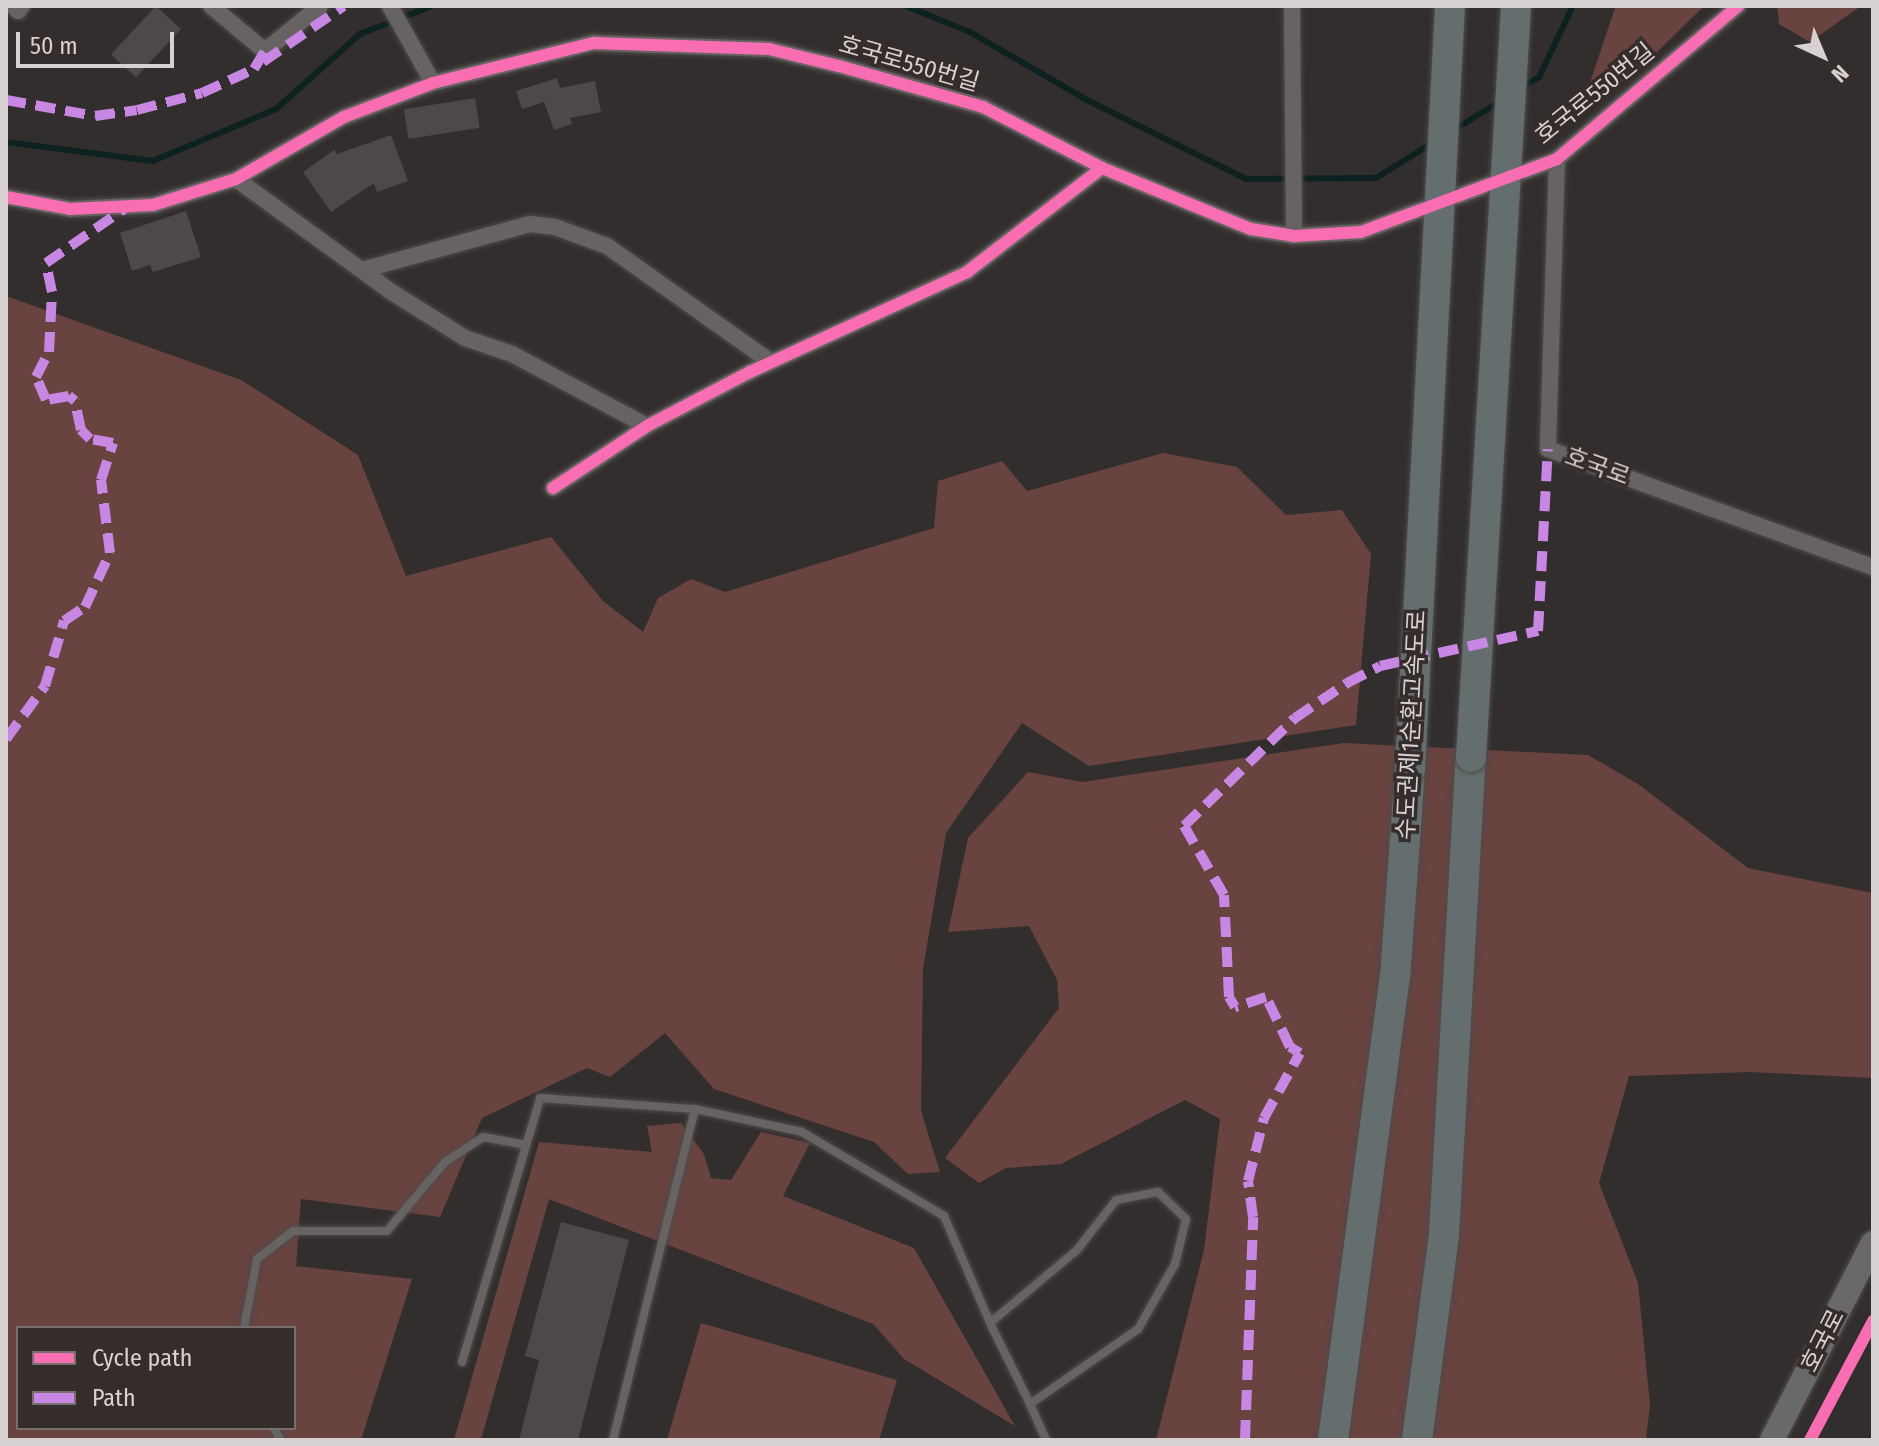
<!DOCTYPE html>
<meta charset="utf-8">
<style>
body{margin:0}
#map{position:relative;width:1879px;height:1446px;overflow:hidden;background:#332e2e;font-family:"Fira Sans Condensed","Noto Sans KR",sans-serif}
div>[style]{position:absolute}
.green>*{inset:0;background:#684340}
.stream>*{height:6px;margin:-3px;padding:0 3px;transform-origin:3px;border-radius:3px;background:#0d2121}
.building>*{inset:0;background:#4d4949;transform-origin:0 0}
.roads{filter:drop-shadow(0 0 2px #504b4b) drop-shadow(0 0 2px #504b4b)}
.lane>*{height:8px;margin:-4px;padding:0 4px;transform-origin:4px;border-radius:4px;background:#666362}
.street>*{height:16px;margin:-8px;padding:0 8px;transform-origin:8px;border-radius:8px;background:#666362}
.secondary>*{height:24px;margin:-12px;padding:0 12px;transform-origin:12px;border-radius:12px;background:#696969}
.highway>*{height:30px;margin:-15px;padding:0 15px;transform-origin:15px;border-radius:15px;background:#656e6e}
.bridges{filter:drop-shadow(0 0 2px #504b4b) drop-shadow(0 0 2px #504b4b)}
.highway-bridge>*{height:30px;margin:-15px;padding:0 15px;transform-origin:15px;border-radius:15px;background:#656e6e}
.quiet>*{height:10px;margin-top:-5px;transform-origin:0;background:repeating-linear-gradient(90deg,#c787e3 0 20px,transparent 0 30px)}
.cycleway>*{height:12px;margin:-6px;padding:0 6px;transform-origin:6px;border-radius:6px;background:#f96db3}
span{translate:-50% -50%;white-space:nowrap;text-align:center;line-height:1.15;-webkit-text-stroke:7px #352d2c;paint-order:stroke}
.street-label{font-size:24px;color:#d7d2d1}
.frame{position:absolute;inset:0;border:8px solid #d7d2d1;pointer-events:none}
.legend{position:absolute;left:16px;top:1326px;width:280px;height:104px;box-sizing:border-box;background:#352d2c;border:2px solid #766f6e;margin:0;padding:10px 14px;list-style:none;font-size:24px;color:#d7d2d1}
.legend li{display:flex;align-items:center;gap:16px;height:40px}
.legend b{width:40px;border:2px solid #766f6e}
.north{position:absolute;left:1783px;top:16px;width:80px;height:80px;-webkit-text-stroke:6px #352d2c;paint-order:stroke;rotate:136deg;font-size:22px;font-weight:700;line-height:32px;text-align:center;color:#d7d2d1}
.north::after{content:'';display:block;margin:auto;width:28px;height:36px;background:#d7d2d1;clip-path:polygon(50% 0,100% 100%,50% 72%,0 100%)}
.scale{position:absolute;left:16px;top:32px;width:158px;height:36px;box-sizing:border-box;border:4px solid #d7d2d1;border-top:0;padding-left:10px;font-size:24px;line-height:28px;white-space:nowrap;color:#d7d2d1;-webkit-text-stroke:6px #352d2c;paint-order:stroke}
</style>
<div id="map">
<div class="green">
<div style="clip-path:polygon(1704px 6px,1638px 71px,1581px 109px,1615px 8px)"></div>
<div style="clip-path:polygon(1777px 6px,1861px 6px,1810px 42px,1779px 24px)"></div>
<div style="clip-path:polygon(evenodd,6px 296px,241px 380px,358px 455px,406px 576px,551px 537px,603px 601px,643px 632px,658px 598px,691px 579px,725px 592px,934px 528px,938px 481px,1002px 461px,1027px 491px,1163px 453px,1237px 467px,1286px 515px,1342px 510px,1371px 554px,1356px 725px,1089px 766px,1022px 723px,946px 833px,923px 969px,921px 1111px,940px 1172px,908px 1174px,874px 1142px,714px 1089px,665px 1033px,610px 1077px,587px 1068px,482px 1118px,440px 1217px,301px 1199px,296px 1266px,412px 1279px,361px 1440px,6px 1440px,6px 296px,18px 1328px,294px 1328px,294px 1428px,18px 1428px,18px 1328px)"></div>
<div style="clip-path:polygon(1344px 743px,1588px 755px,1638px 784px,1748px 868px,1873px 893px,1873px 1078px,1751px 1072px,1629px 1076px,1599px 1183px,1638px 1283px,1650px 1405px,1646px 1440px,1156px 1440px,1204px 1250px,1220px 1119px,1185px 1100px,1061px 1164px,1006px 1168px,979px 1183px,945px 1158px,1059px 1008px,1057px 980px,1029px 926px,948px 932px,968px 838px,1028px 772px,1082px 782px)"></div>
<div style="clip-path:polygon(681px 1123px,704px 1154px,711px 1178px,731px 1180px,761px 1132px,810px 1143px,783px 1196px,914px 1248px,1015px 1426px,904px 1359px,873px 1324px,549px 1199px,481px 1440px,454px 1440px,539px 1142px,652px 1152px,647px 1126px)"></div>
<div style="clip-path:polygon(701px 1323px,897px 1380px,879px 1440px,667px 1440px)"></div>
</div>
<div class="stream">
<div style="left:906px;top:6px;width:69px;rotate:22.1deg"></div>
<div style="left:970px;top:32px;width:133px;rotate:30.2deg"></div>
<div style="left:1085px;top:99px;width:180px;rotate:26.4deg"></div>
<div style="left:1246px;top:179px;width:130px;rotate:-0.4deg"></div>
<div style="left:1376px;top:178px;width:68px;rotate:-31.8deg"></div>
<div style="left:1522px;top:87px;width:20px;rotate:-30deg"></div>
<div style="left:1539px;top:77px;width:79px;rotate:-64.4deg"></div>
<div style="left:1454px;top:130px;width:57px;rotate:-32deg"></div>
<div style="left:6px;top:142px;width:148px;rotate:7.4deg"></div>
<div style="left:153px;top:161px;width:134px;rotate:-22.9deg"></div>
<div style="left:276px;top:109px;width:113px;rotate:-41.8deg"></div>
<div style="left:360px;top:34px;width:77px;rotate:-21.3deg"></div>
</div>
<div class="building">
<div style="left:156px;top:6px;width:34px;height:66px;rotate:43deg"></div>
<div style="clip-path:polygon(557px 78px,560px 88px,595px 81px,601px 112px,570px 118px,572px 124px,554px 130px,544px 102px,522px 109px,516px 91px)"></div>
<div style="left:475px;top:98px;width:30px;height:72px;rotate:81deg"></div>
<div style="clip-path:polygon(391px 135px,408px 181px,377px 192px,374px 183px,331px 212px,303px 172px,334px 150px,337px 154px)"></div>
<div style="clip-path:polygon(186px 211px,201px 257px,153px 272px,150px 265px,132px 271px,120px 233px)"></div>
<div style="clip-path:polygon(561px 1222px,629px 1240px,578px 1440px,519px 1440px,539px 1360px,525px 1356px)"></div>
</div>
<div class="roads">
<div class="lane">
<div style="left:990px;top:1323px;width:90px;rotate:63.7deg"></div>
<div style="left:244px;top:1328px;width:70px;rotate:-79.3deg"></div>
<div style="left:257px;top:1259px;width:46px;rotate:-37.9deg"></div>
<div style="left:293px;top:1231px;width:94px"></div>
<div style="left:387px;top:1231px;width:90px;rotate:-50deg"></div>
<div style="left:445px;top:1162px;width:45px;rotate:-33.3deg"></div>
<div style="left:483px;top:1137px;width:44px;rotate:10.5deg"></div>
<div style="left:462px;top:1362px;width:275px;rotate:-73.5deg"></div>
<div style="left:540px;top:1098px;width:155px;rotate:4.1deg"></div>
<div style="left:274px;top:1428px;width:13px;rotate:63deg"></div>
<div style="left:613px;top:1440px;width:341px;rotate:-76.1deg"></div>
<div style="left:695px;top:1109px;width:109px;rotate:12.1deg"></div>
<div style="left:802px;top:1132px;width:165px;rotate:30.6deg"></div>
<div style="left:944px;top:1216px;width:116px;rotate:66.7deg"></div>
<div style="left:990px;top:1323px;width:114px;rotate:-40deg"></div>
<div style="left:1077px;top:1250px;width:63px;rotate:-52deg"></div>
<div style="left:1116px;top:1200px;width:43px;rotate:-10.8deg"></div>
<div style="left:1158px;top:1192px;width:39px;rotate:44deg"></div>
<div style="left:1186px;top:1219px;width:46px;rotate:103.7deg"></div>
<div style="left:1175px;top:1264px;width:75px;rotate:119.6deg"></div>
<div style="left:1138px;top:1329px;width:131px;rotate:145.2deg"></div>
<div style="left:1030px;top:1404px;width:39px;rotate:66deg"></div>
</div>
<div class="street">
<div style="left:13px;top:6px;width:7px;rotate:45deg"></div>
<div style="left:18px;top:11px;width:6px;rotate:-51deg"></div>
<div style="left:211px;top:6px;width:70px;rotate:39.8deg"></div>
<div style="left:265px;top:51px;width:71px;rotate:-39.3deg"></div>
<div style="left:390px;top:6px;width:88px;rotate:60.8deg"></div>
<div style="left:1292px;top:6px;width:230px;rotate:89.5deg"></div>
<div style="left:1557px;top:159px;width:290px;rotate:91.8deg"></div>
<div style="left:1548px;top:449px;width:346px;rotate:20deg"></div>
<div style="left:236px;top:179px;width:190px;rotate:36deg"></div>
<div style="left:390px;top:291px;width:89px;rotate:32.1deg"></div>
<div style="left:465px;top:338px;width:50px;rotate:18.8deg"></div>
<div style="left:512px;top:354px;width:153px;rotate:28.1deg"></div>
<div style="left:6px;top:197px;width:65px;rotate:10.6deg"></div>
<div style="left:70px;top:209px;width:83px;rotate:-2.8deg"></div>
<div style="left:153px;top:205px;width:87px;rotate:-17.4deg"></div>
<div style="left:236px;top:179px;width:125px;rotate:-29.9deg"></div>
<div style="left:344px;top:117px;width:95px;rotate:-20.9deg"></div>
<div style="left:433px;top:83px;width:166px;rotate:-14deg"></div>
<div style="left:594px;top:43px;width:175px;rotate:2deg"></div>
<div style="left:769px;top:49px;width:72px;rotate:13.7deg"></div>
<div style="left:839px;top:66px;width:150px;rotate:15.9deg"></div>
<div style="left:983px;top:107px;width:134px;rotate:27.1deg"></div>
<div style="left:1102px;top:168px;width:161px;rotate:22.3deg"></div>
<div style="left:1251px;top:229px;width:44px;rotate:9.2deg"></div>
<div style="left:1294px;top:236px;width:67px;rotate:-3.4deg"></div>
<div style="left:1361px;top:232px;width:209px;rotate:-20.4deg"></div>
<div style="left:1557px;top:159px;width:237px;rotate:-40.2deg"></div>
<div style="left:362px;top:270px;width:174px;rotate:-15.3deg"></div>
<div style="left:530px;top:224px;width:25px;rotate:7deg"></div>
<div style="left:555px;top:227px;width:55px;rotate:20.1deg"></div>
<div style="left:607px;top:246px;width:201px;rotate:35.3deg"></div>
<div style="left:553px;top:488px;width:113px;rotate:-33.4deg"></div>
<div style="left:647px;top:426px;width:116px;rotate:-27.7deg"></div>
<div style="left:750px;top:372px;width:239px;rotate:-24.7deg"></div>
<div style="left:967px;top:272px;width:170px;rotate:-37.6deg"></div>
</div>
<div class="secondary">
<div style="left:1772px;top:1440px;width:221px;rotate:-62.9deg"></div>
</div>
<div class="highway">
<div style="left:1333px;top:1440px;width:466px;rotate:-82.4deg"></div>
<div style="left:1395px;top:978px;width:210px;rotate:-85.9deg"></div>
<div style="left:1417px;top:1440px;width:208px;rotate:-82.5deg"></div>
<div style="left:1444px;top:1234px;width:478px;rotate:-86.8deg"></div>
</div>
</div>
<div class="bridges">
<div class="highway-bridge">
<div style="left:1471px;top:757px;width:752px;rotate:-86.57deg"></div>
<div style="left:1410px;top:769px;width:764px;rotate:-87deg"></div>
</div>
</div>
<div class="quiet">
<div style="left:263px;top:62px;width:98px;rotate:-34.7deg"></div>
<div style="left:6px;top:100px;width:90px;rotate:10.2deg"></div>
<div style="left:95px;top:116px;width:42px;rotate:-8.1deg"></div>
<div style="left:137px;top:110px;width:67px;rotate:-14.7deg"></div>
<div style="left:202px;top:93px;width:57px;rotate:-24.8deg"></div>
<div style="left:254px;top:69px;width:21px;rotate:-59deg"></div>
<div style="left:6px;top:739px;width:66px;rotate:-53.7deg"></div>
<div style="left:45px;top:686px;width:68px;rotate:-73.7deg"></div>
<div style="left:64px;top:621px;width:25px;rotate:-34deg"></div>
<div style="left:85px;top:607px;width:60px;rotate:-65.2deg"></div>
<div style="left:110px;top:553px;width:74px;rotate:-97deg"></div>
<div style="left:101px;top:480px;width:39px;rotate:-72deg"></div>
<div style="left:113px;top:443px;width:23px;rotate:-170deg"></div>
<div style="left:90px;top:439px;width:13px;rotate:-135deg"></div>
<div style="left:81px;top:430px;width:30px;rotate:-102deg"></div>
<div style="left:75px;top:401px;width:8px;rotate:-140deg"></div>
<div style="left:69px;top:396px;width:23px;rotate:170deg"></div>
<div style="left:46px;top:400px;width:25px;rotate:-113deg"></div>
<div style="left:36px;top:377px;width:28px;rotate:-63deg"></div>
<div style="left:49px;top:352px;width:60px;rotate:-87.1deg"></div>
<div style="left:52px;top:292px;width:30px;rotate:-102deg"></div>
<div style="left:46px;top:263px;width:95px;rotate:-34.7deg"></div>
<div style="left:1245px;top:1440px;width:223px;rotate:-87.9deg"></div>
<div style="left:1253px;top:1217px;width:36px;rotate:-98deg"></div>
<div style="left:1248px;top:1181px;width:65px;rotate:-75.7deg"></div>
<div style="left:1264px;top:1118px;width:74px;rotate:-61deg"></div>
<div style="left:1300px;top:1053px;width:12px;rotate:-149deg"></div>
<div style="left:1290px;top:1047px;width:55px;rotate:-115.6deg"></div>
<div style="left:1266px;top:997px;width:33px;rotate:162deg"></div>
<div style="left:1235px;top:1007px;width:12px;rotate:-121deg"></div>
<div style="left:1229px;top:997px;width:102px;rotate:-92.8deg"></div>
<div style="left:1224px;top:895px;width:80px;rotate:-120.1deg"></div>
<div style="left:1184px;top:826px;width:155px;rotate:-44.2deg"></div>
<div style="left:1295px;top:718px;width:63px;rotate:-33.9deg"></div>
<div style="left:1347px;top:683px;width:37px;rotate:-27deg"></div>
<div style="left:1380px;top:666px;width:162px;rotate:-12.5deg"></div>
<div style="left:1538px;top:631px;width:182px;rotate:-86.9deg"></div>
</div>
<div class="cycleway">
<div style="left:6px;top:197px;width:65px;rotate:10.6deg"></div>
<div style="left:70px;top:209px;width:83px;rotate:-2.8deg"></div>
<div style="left:153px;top:205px;width:87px;rotate:-17.4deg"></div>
<div style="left:236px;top:179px;width:125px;rotate:-29.9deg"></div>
<div style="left:344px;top:117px;width:95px;rotate:-20.9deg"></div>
<div style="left:433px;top:83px;width:166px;rotate:-14deg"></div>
<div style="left:594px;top:43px;width:175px;rotate:2deg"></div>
<div style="left:769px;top:49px;width:72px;rotate:13.7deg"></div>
<div style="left:839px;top:66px;width:150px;rotate:15.9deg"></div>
<div style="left:983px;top:107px;width:134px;rotate:27.1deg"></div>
<div style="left:1102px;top:168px;width:161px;rotate:22.3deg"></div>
<div style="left:1251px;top:229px;width:44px;rotate:9.2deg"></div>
<div style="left:1294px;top:236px;width:67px;rotate:-3.4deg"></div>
<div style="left:1361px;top:232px;width:209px;rotate:-20.4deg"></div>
<div style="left:1557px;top:159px;width:237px;rotate:-40.2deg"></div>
<div style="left:553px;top:488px;width:113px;rotate:-33.4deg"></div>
<div style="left:647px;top:426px;width:116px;rotate:-27.7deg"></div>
<div style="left:750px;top:372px;width:239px;rotate:-24.7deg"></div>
<div style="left:967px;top:272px;width:170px;rotate:-37.6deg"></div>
<div style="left:1810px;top:1440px;width:135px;rotate:-62.1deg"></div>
</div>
<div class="street-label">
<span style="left:909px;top:64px;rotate:16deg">호국로550번길</span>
<span style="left:1595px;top:94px;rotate:-39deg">호국로550번길</span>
<span style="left:1597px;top:467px;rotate:20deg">호국로</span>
<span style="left:1412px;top:725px;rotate:-87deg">수도권제1순환고속도로</span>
<span style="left:1823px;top:1341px;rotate:-63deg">호국로</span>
</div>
<div class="frame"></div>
<ul class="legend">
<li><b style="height:10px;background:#f96db3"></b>Cycle path</li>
<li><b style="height:10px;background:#c787e3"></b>Path</li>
</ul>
<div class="north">N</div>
<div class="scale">50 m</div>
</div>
